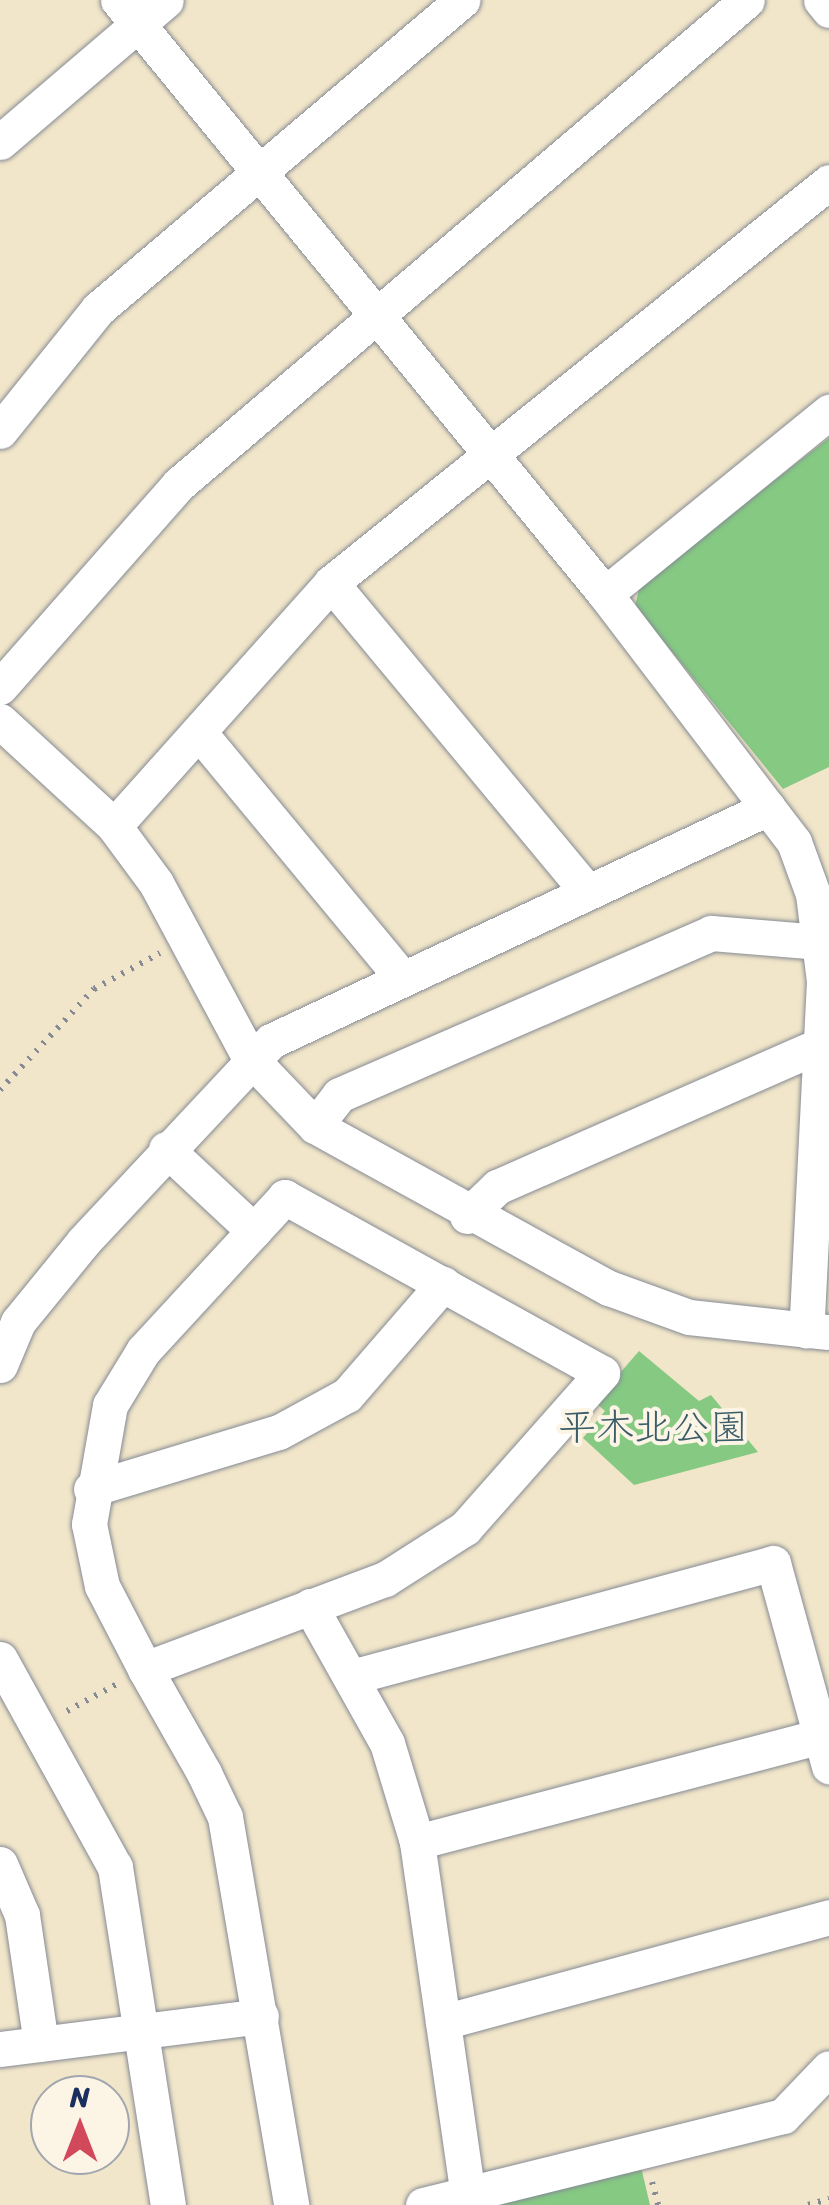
<!DOCTYPE html>
<meta charset="utf-8">
<style>
body{margin:0}
#map{position:relative;width:829px;height:2205px;overflow:hidden;background:#f1e6c9;font-family:Sriracha,"Klee One",sans-serif}
div>[style]{position:absolute}
.green>*{inset:0;background:#85c983}
.path>*{height:6px;margin-top:-3px;transform-origin:0;background:repeating-linear-gradient(90deg,#868a94 0 2.5px,transparent 0 10.5px)}
.roads{filter:drop-shadow(0 0 2px #868a94) drop-shadow(0 0 2px #868a94)}
.minor>*{height:35px;margin:-17.5px;padding:0 17.5px;transform-origin:17.5px;border-radius:17.5px;background:#fff}
span{translate:-50% -50%;white-space:nowrap;text-align:center;line-height:1.15;-webkit-text-stroke:8px #fcf5e5;paint-order:stroke}
.park-label{font-size:38px;color:#3b5d69}
.north{position:absolute;left:30px;top:2075px;width:100px;height:100px;box-sizing:border-box;background:#fcf5e5;border:2px solid #a2a6af;border-radius:50%;rotate:0deg;font-size:28px;font-weight:700;line-height:40px;text-align:center;color:#1b2f5e}
.north::after{content:'';display:block;margin:auto;width:35px;height:45px;background:#d1495b;clip-path:polygon(50% 0,100% 100%,50% 72%,0 100%)}
</style>
<div id="map">
<div class="green">
<div style="clip-path:polygon(829px 438px,829px 767px,783px 789px,635px 606px,640px 585px)"></div>
<div style="clip-path:polygon(639px 1351px,699px 1401px,711px 1395px,758px 1452px,634px 1485px,583px 1438px,605px 1411px,595px 1402px)"></div>
<div style="clip-path:polygon(641px 2167px,650px 2205px,492px 2205px)"></div>
</div>
<div class="path">
<div style="left:0;top:1090px;width:138px;rotate:-47.1deg"></div>
<div style="left:94px;top:989px;width:75px;rotate:-28.6deg"></div>
<div style="left:67px;top:1711px;width:57px;rotate:-28.4deg"></div>
<div style="left:652px;top:2182px;width:24px;rotate:75deg"></div>
<div style="left:808px;top:2205px;width:22px;rotate:-16deg"></div>
</div>
<div class="roads">
<div class="minor">
<div style="left:118px;top:0;width:768px;rotate:50.65deg"></div>
<div style="left:605px;top:594px;width:312px;rotate:52.7deg"></div>
<div style="left:794px;top:842px;width:55px;rotate:69.9deg"></div>
<div style="left:813px;top:894px;width:88px;rotate:82.8deg"></div>
<div style="left:824px;top:981px;width:350px;rotate:92.9deg"></div>
<div style="left:821px;top:0;width:13px;rotate:51deg"></div>
<div style="left:0;top:142px;width:218px;rotate:-40.5deg"></div>
<div style="left:0;top:431px;width:156px;rotate:-51.2deg"></div>
<div style="left:98px;top:309px;width:478px;rotate:-40.3deg"></div>
<div style="left:331px;top:583px;width:400px;rotate:50.3deg"></div>
<div style="left:605px;top:594px;width:289px;rotate:-39.1deg"></div>
<div style="left:0;top:687px;width:271px;rotate:-48.6deg"></div>
<div style="left:179px;top:484px;width:746px;rotate:-40.43deg"></div>
<div style="left:0;top:721px;width:155px;rotate:42.6deg"></div>
<div style="left:114px;top:826px;width:71px;rotate:53.6deg"></div>
<div style="left:156px;top:883px;width:199px;rotate:61.8deg"></div>
<div style="left:250px;top:1058px;width:94px;rotate:46.3deg"></div>
<div style="left:315px;top:1126px;width:336px;rotate:28.9deg"></div>
<div style="left:609px;top:1288px;width:85px;rotate:19.9deg"></div>
<div style="left:689px;top:1317px;width:138px;rotate:6.2deg"></div>
<div style="left:202px;top:736px;width:314px;rotate:50.4deg"></div>
<div style="left:114px;top:826px;width:326px;rotate:-48.2deg"></div>
<div style="left:331px;top:583px;width:639px;rotate:-38.84deg"></div>
<div style="left:315px;top:1126px;width:39px;rotate:-52deg"></div>
<div style="left:339px;top:1095px;width:406px;rotate:-23.5deg"></div>
<div style="left:711px;top:933px;width:110px;rotate:4.7deg"></div>
<div style="left:166px;top:1149px;width:120px;rotate:43deg"></div>
<div style="left:467px;top:1216px;width:42px;rotate:-44deg"></div>
<div style="left:497px;top:1187px;width:354px;rotate:-23.7deg"></div>
<div style="left:0;top:1365px;width:47px;rotate:-67.3deg"></div>
<div style="left:18px;top:1322px;width:104px;rotate:-50.8deg"></div>
<div style="left:84px;top:1241px;width:274px;rotate:-46.9deg"></div>
<div style="left:271px;top:1041px;width:549px;rotate:-25.12deg"></div>
<div style="left:91px;top:1489px;width:196px;rotate:-16.9deg"></div>
<div style="left:279px;top:1432px;width:77px;rotate:-28.6deg"></div>
<div style="left:347px;top:1395px;width:147px;rotate:-49.1deg"></div>
<div style="left:310px;top:1606px;width:157px;rotate:60.7deg"></div>
<div style="left:387px;top:1743px;width:103px;rotate:73.1deg"></div>
<div style="left:417px;top:1842px;width:359px;rotate:81.8deg"></div>
<div style="left:0;top:1659px;width:238px;rotate:61.1deg"></div>
<div style="left:115px;top:1867px;width:342px;rotate:81.1deg"></div>
<div style="left:145px;top:1669px;width:256px;rotate:-20.6deg"></div>
<div style="left:385px;top:1579px;width:95px;rotate:-32.5deg"></div>
<div style="left:465px;top:1528px;width:207px;rotate:-48.5deg"></div>
<div style="left:602px;top:1373px;width:363px;rotate:-151deg"></div>
<div style="left:285px;top:1197px;width:209px;rotate:132.7deg"></div>
<div style="left:143px;top:1351px;width:63px;rotate:121.4deg"></div>
<div style="left:110px;top:1405px;width:121px;rotate:100deg"></div>
<div style="left:89px;top:1524px;width:63px;rotate:78.2deg"></div>
<div style="left:102px;top:1586px;width:93px;rotate:62.6deg"></div>
<div style="left:145px;top:1669px;width:120px;rotate:60.4deg"></div>
<div style="left:204px;top:1773px;width:49px;rotate:64.5deg"></div>
<div style="left:225px;top:1817px;width:394px;rotate:80.3deg"></div>
<div style="left:355px;top:1676px;width:433px;rotate:-15.1deg"></div>
<div style="left:773px;top:1563px;width:211px;rotate:74.6deg"></div>
<div style="left:417px;top:1842px;width:419px;rotate:-14.7deg"></div>
<div style="left:0;top:1864px;width:56px;rotate:66.7deg"></div>
<div style="left:22px;top:1915px;width:130px;rotate:81.6deg"></div>
<div style="left:443px;top:2022px;width:400px;rotate:-15.2deg"></div>
<div style="left:0;top:2049px;width:263px;rotate:-7.2deg"></div>
<div style="left:423px;top:2205px;width:371px;rotate:-13.9deg"></div>
<div style="left:783px;top:2116px;width:66px;rotate:-46.2deg"></div>
</div>
</div>
<div class="park-label">
<span style="left:653px;top:1428px">平木北公園</span>
</div>
<div class="north">N</div>
</div>
